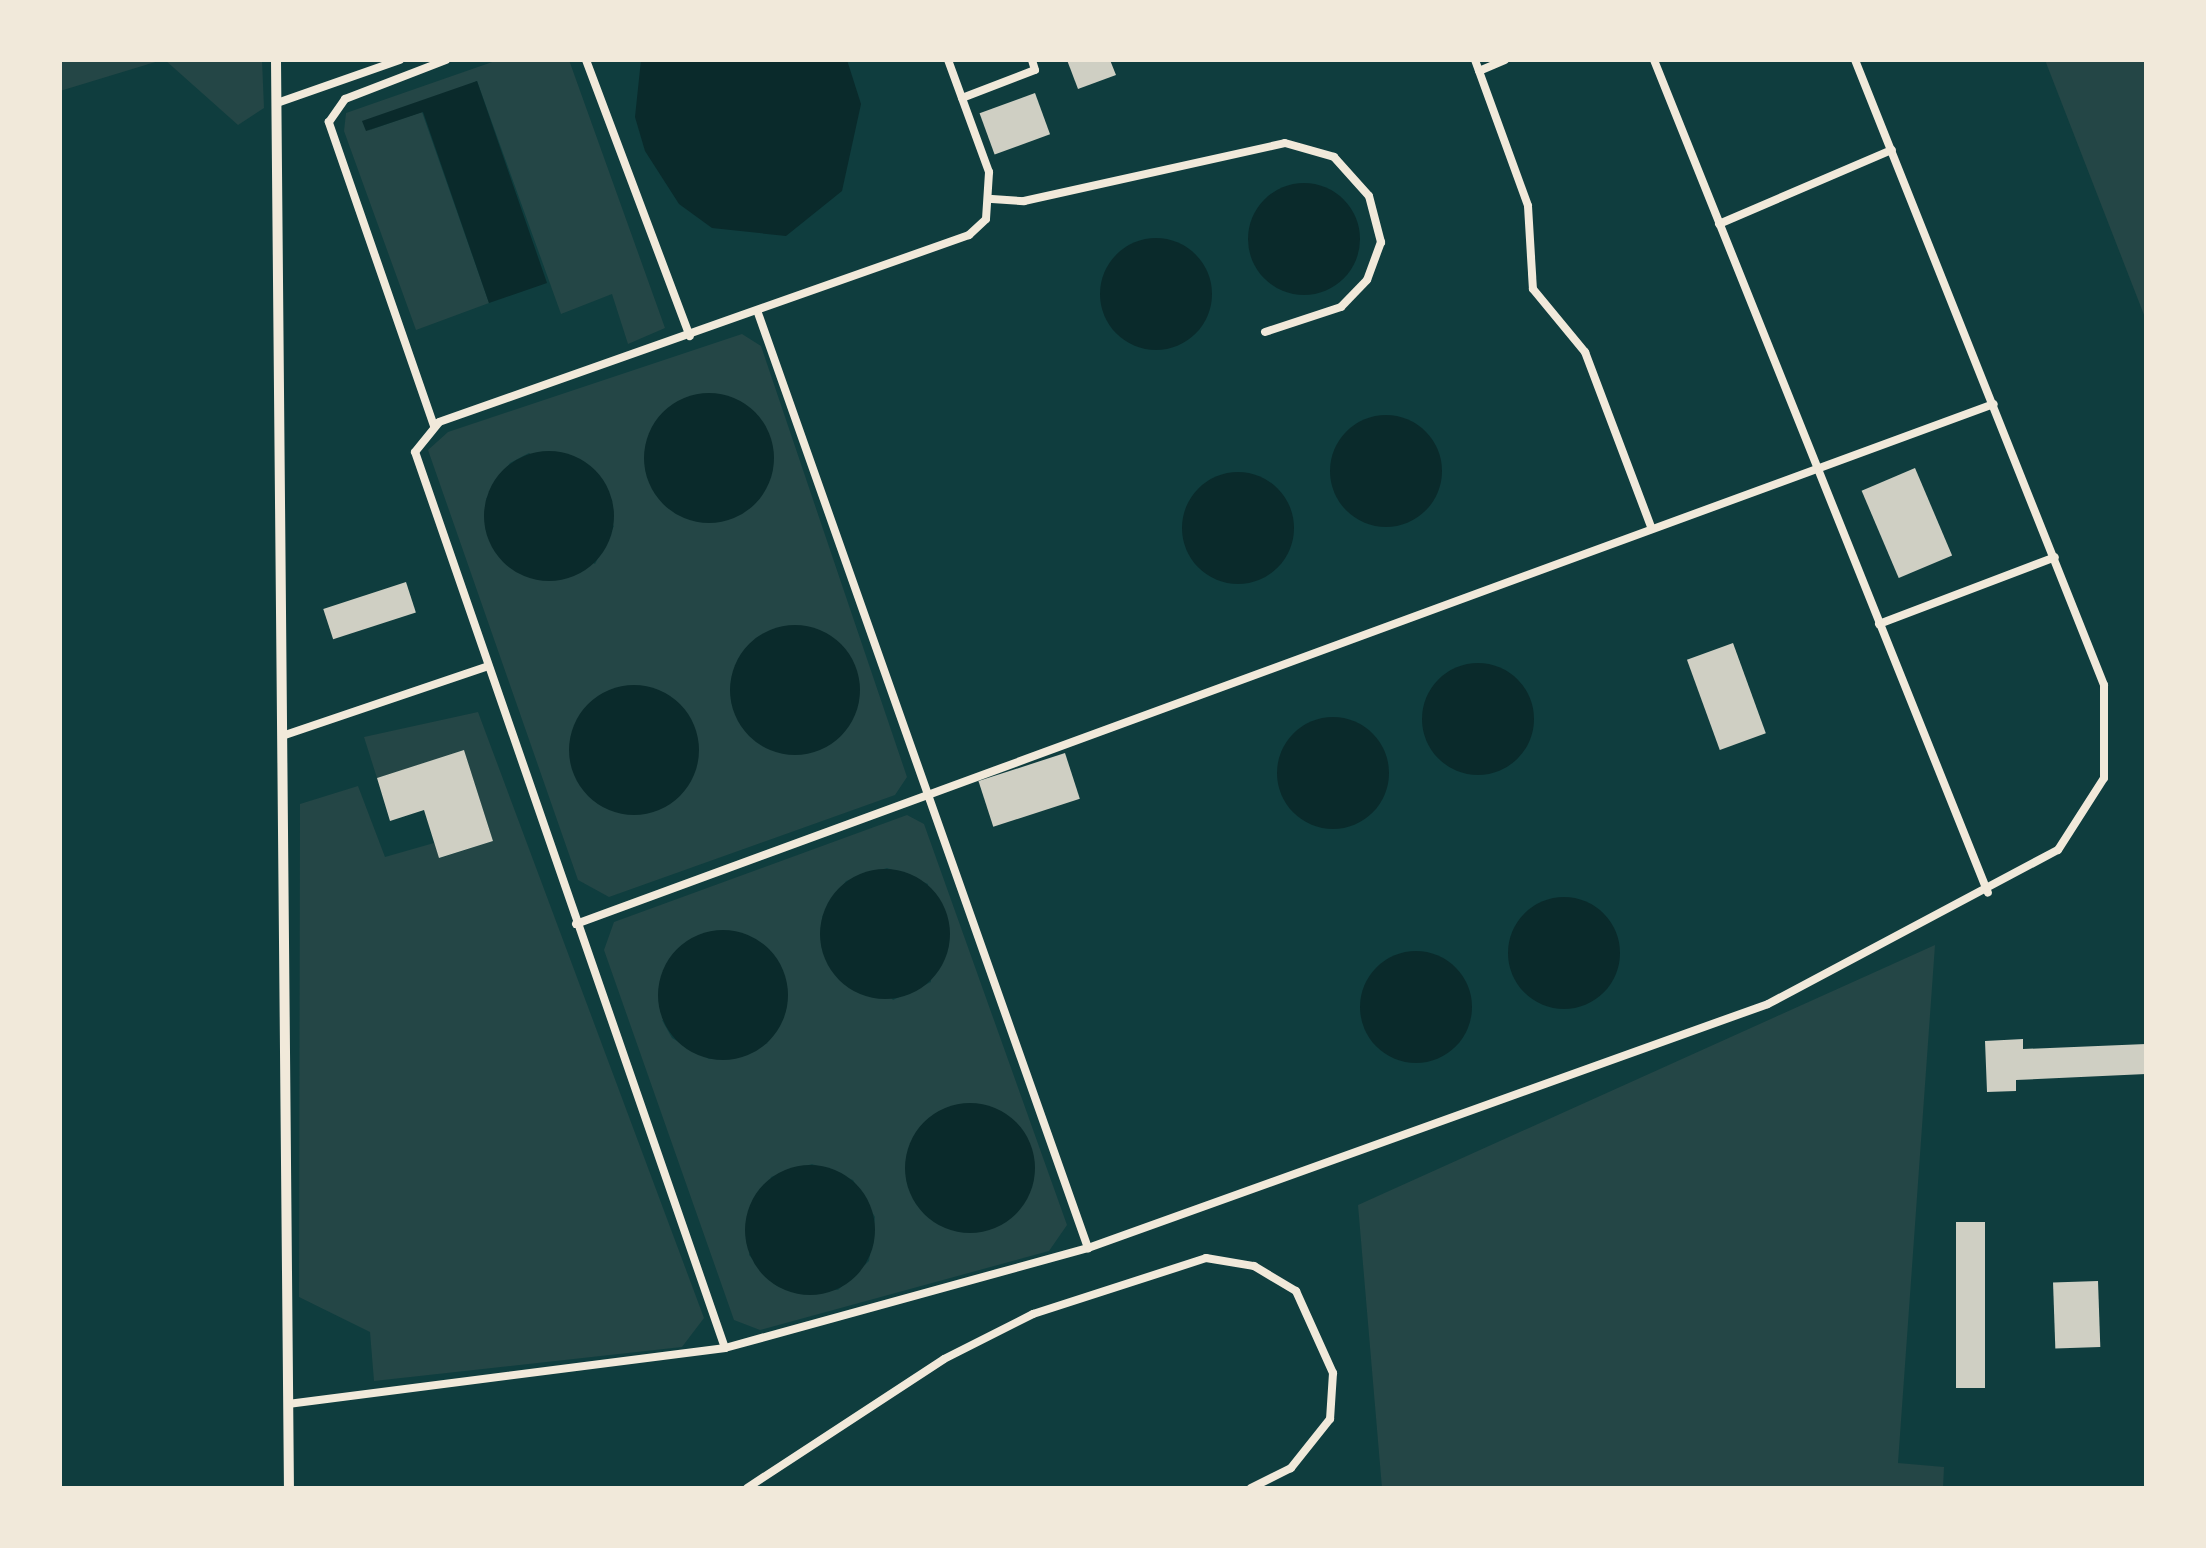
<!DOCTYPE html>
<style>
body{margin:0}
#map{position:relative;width:2206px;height:1548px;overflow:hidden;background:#0f3d3e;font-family:"Fira Sans Condensed",sans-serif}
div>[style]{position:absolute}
.green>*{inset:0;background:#244646}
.water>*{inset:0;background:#0a2a2b}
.round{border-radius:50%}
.building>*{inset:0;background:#cfcfc3;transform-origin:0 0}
.service>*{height:8px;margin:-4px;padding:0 4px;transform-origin:4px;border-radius:4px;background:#f1e9da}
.minor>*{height:10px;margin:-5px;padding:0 5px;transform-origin:5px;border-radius:5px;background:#f1e9da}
span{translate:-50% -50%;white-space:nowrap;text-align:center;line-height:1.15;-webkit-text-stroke:10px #f1e9da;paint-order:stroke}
.frame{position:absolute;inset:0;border:62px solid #f1e9da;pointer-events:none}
</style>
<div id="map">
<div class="green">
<div style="clip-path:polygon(60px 60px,162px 60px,60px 91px)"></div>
<div style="clip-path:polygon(165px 60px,262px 60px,264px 108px,238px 125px)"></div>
<div style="clip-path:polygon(498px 60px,569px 60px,665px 328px,628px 344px,612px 294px,561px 314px,477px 81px,367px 131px,422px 112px,489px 303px,416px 330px,344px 131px,346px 113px)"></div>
<div style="clip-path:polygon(2045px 60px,2146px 60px,2146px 320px)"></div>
<div style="clip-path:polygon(evenodd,742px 334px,761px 346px,907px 777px,895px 795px,609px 897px,578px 880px,428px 450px,448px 432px,742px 334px,529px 453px,614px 526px,595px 564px,486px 499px,510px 463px,529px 453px)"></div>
<div style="clip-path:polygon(478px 712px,704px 1318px,682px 1347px,374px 1381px,370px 1332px,299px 1297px,300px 804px,358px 786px,385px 857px,434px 843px,440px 858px,493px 841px,464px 751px,377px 778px,364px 737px)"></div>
<div style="clip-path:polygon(evenodd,907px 815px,924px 824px,1067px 1225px,1049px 1251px,760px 1330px,734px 1320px,604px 950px,614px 922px,907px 815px,887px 868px,928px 884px,931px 982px,893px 1000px,822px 917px,846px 881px,887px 868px,907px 815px,662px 1020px,768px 1043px,709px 1059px,672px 1038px,662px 1020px,907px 815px,812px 1164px,853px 1180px,875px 1217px,869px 1261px,838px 1290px,777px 1286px,749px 1255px,771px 1177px,812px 1164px)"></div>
<div style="clip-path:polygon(1935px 945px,1898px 1463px,1944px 1467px,1943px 1488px,1382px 1488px,1358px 1205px)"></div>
</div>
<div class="water">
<div style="clip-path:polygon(641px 60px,847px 60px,861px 104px,842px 191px,786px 236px,712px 228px,679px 204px,645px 151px,635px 117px)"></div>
<div style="clip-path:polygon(477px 81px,547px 283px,489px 303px,423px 112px,366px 131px,362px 121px)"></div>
<div class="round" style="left:1248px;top:183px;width:112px;height:112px"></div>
<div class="round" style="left:1100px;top:238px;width:112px;height:112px"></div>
<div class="round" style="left:644px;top:393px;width:130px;height:130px"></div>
<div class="round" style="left:1330px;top:415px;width:112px;height:112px"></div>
<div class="round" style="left:484px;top:451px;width:130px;height:130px"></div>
<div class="round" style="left:1182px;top:472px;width:112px;height:112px"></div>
<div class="round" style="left:730px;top:625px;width:130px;height:130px"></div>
<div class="round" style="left:1422px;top:663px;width:112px;height:112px"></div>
<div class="round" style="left:569px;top:685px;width:130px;height:130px"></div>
<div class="round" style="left:1277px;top:717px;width:112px;height:112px"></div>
<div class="round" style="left:820px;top:869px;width:130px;height:130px"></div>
<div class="round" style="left:1508px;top:897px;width:112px;height:112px"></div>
<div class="round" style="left:658px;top:930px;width:130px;height:130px"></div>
<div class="round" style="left:1360px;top:951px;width:112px;height:112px"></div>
<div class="round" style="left:905px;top:1103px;width:130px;height:130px"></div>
<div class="round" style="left:745px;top:1165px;width:130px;height:130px"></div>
</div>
<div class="building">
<div style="clip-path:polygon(1067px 60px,1110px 60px,1116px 75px,1078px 89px)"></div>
<div style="left:1035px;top:93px;width:44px;height:59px;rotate:70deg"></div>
<div style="left:1915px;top:468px;width:95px;height:58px;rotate:67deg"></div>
<div style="left:406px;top:582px;width:32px;height:87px;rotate:72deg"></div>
<div style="left:1733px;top:643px;width:96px;height:49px;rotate:70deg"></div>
<div style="clip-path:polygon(464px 750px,493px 841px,439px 858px,424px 810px,390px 821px,377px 778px)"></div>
<div style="left:1065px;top:753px;width:48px;height:91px;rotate:72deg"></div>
<div style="clip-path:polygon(2023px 1039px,2023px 1049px,2146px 1044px,2146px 1074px,2016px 1080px,2016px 1091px,1987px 1092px,1985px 1041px)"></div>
<div style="left:1956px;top:1222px;width:29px;height:166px"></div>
<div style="left:2098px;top:1281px;width:66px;height:45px;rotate:88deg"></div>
</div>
<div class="service">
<div style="left:586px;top:60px;width:295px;rotate:69.4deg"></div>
<div style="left:1475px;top:60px;width:155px;rotate:70deg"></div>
<div style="left:1528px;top:206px;width:83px;rotate:86.6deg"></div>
<div style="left:1533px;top:289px;width:82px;rotate:50.5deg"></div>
<div style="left:1585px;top:352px;width:189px;rotate:69.3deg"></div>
<div style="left:1654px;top:60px;width:897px;rotate:68.15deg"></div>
<div style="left:1479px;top:71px;width:28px;rotate:-23deg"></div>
<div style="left:962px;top:98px;width:78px;rotate:-21deg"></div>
<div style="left:1035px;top:70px;width:10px;rotate:-107deg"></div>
<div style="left:277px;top:103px;width:130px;rotate:-19.3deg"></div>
<div style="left:992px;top:199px;width:32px;rotate:4deg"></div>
<div style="left:1024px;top:201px;width:267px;rotate:-12.5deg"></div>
<div style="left:1285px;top:143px;width:51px;rotate:15.9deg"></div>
<div style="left:1334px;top:157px;width:52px;rotate:48.1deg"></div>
<div style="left:1369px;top:196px;width:48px;rotate:75.4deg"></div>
<div style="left:1381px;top:242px;width:40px;rotate:110.2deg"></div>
<div style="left:1367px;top:280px;width:37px;rotate:134deg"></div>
<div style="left:1341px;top:307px;width:80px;rotate:161.8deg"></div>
<div style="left:1719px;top:224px;width:188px;rotate:-23.2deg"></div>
<div style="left:758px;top:313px;width:992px;rotate:70.56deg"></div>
<div style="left:434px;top:426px;width:322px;rotate:-109.1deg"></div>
<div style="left:329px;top:122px;width:28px;rotate:-55deg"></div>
<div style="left:345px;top:99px;width:108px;rotate:-21.1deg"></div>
<div style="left:1879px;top:624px;width:188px;rotate:-20.8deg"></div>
<div style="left:282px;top:736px;width:215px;rotate:-18.7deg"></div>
<div style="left:576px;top:924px;width:1510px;rotate:-20.14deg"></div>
<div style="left:725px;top:1348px;width:948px;rotate:-109.08deg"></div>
<div style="left:415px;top:452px;width:38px;rotate:-51deg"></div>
<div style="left:439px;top:422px;width:562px;rotate:-19.43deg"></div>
<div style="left:969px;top:235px;width:23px;rotate:-43deg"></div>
<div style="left:986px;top:219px;width:47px;rotate:-86.3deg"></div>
<div style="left:989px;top:172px;width:119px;rotate:-110.1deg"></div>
<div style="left:288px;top:1404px;width:441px;rotate:-7.3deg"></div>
<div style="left:725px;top:1348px;width:377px;rotate:-15.4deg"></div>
<div style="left:1088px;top:1248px;width:722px;rotate:-19.74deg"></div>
<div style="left:1768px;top:1004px;width:328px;rotate:-28deg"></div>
<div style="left:2058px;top:850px;width:85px;rotate:-57.4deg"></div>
<div style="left:2104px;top:778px;width:93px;rotate:-90deg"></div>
<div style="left:2104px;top:685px;width:673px;rotate:-111.72deg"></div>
<div style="left:747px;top:1488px;width:235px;rotate:-33.2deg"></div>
<div style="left:944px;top:1359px;width:100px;rotate:-26.8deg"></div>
<div style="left:1033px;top:1314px;width:182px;rotate:-17.9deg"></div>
<div style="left:1206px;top:1258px;width:49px;rotate:9.5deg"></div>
<div style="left:1254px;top:1266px;width:49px;rotate:30.8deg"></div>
<div style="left:1296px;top:1291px;width:90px;rotate:65.7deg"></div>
<div style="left:1333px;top:1373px;width:46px;rotate:93.7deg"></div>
<div style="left:1330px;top:1419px;width:63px;rotate:128.5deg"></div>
<div style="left:1291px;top:1468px;width:45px;rotate:153.4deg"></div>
</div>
<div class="minor">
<div style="left:276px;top:60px;width:1428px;rotate:89.48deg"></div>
</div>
<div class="frame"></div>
</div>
